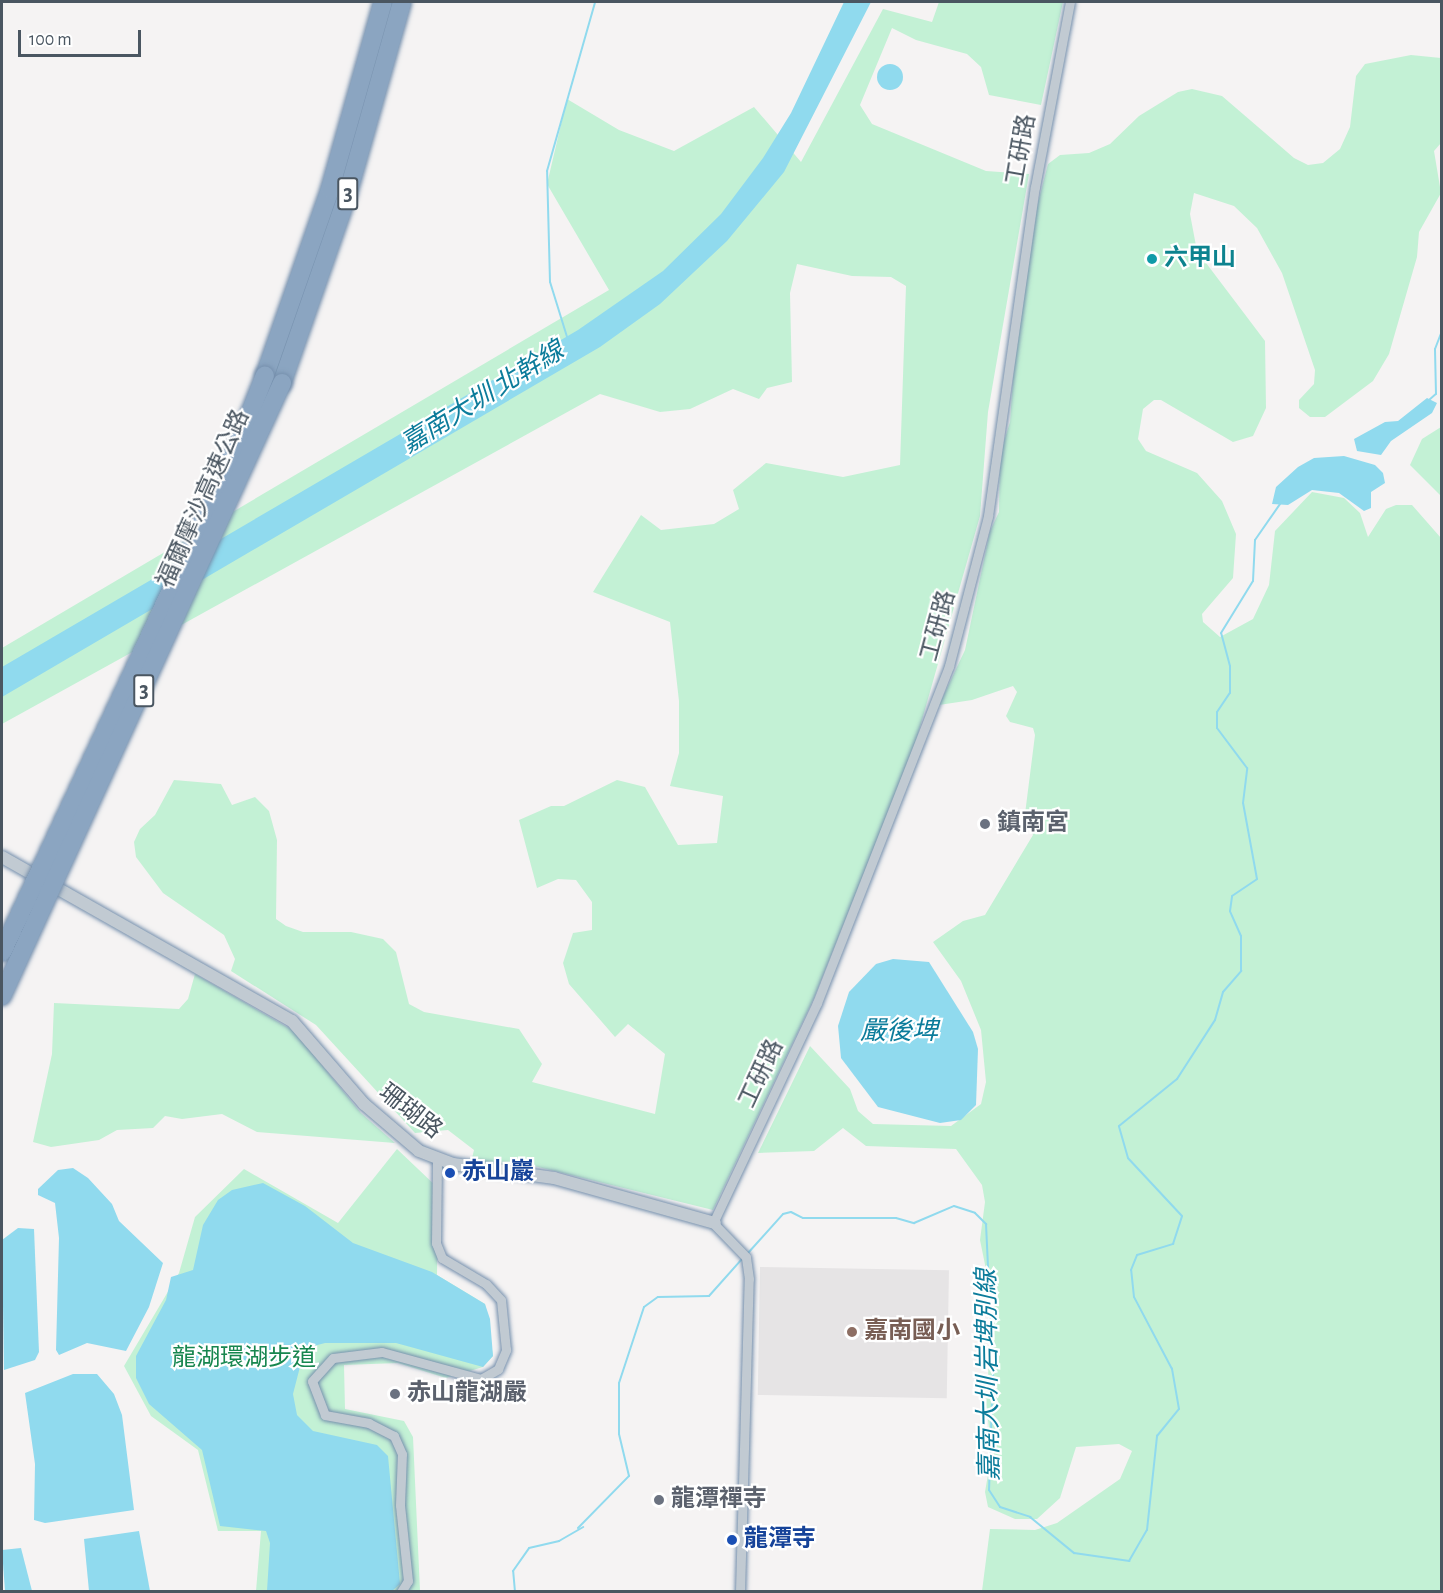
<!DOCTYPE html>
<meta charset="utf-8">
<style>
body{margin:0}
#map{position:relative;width:1443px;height:1593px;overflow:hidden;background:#f5f3f3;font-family:"Alegreya Sans","Noto Sans TC",sans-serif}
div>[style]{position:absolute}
.education>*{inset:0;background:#e6e4e5;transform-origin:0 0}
.green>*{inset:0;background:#c3f1d5}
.water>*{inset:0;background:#90daee}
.round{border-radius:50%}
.stream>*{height:2px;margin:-1px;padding:0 1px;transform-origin:1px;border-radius:1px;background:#90daee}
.roads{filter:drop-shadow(0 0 2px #7690ad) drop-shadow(0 0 2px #7690ad)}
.minor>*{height:9px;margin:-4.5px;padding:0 4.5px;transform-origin:4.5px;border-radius:4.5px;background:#c1cad2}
.tertiary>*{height:12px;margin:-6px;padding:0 6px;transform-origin:6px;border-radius:6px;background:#c1cad2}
.motorway>*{height:18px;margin:-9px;padding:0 9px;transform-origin:9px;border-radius:9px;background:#8ba5c1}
.bridges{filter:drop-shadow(0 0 2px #7690ad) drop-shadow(0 0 2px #7690ad)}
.motorway-bridge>*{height:18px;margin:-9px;padding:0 9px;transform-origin:9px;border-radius:9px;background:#8ba5c1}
.dots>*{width:16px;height:16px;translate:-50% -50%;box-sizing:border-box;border:3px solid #fff;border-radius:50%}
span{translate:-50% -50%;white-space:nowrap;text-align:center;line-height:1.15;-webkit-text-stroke:4.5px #fff;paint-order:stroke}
.shield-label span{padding:2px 4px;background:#fff;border:2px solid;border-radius:4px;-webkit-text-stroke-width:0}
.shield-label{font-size:22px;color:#4a5661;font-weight:700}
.street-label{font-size:24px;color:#4a5661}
.culture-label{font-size:24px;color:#0d838f;font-weight:700}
.left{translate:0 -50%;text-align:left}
.worship-label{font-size:24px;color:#5b616d;font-weight:700}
.transit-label{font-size:24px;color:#164399;font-weight:700}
.education-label{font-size:24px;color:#785e54;font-weight:700}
.park-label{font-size:24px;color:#17864f}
.water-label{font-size:26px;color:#0c7c9b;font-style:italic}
.frame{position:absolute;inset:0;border:3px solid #4a5661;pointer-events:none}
.scale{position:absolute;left:18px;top:30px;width:123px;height:27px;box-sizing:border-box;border:3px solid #4a5661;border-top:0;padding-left:8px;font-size:18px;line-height:21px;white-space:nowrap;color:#4a5661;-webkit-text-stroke:4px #fff;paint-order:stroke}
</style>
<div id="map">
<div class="education">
<div style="left:760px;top:1267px;width:189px;height:128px;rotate:1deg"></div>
</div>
<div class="green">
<div style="clip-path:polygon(939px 2px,1063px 2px,1041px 105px,989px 95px,981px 67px,967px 54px,916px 40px,892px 28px,860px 105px,872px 124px,986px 171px,1029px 174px,988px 412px,980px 516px,914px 748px,814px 998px,713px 1210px,534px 1166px,471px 1162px,474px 1150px,448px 1130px,415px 1133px,316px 1025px,231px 971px,235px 959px,224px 935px,163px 893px,136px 857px,134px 842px,140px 829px,155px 815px,174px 780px,221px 784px,232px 805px,255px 797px,269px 811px,277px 840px,276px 919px,286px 926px,303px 932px,351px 932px,383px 939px,396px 952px,409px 1004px,424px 1012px,519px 1029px,542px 1064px,532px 1082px,655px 1114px,665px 1054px,628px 1024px,615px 1037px,569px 984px,563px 963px,573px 933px,592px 930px,592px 902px,576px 880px,558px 879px,537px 888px,519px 820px,551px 806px,564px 806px,617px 780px,645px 787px,678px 845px,717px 843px,723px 796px,670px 786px,679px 753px,679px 701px,670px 622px,593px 592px,641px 515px,661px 530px,714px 524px,739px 509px,733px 490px,766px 463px,843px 477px,900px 465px,906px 286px,891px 277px,852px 276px,797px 264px,790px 293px,792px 382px,767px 388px,759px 399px,733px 389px,690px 409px,660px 412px,600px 394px,2px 724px,2px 648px,609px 290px,547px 184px,567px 99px,619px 130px,674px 151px,754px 107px,801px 162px,883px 9px,932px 22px)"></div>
<div style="clip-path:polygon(1411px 55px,1441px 58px,1441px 143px,1434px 151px,1441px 193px,1419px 232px,1417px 257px,1389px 354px,1373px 381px,1325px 417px,1310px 417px,1299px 408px,1299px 400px,1314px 384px,1315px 370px,1282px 273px,1257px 228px,1234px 206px,1194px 193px,1190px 214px,1197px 251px,1265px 341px,1266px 408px,1253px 436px,1233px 442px,1161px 400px,1154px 400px,1143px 409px,1138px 439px,1146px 451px,1197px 473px,1222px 501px,1236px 534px,1233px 578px,1202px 614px,1203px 622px,1220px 637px,1253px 619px,1269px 585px,1275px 531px,1312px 492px,1344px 498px,1360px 513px,1368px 537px,1386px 509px,1396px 505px,1412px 505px,1441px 538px,1441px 1591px,982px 1591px,990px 1529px,1035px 1530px,1057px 1523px,1120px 1479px,1132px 1451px,1119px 1444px,1076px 1447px,1060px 1498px,1037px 1519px,1015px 1519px,988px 1507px,985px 1492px,992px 1451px,986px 1405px,993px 1304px,980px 1240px,985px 1202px,982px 1185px,956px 1149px,866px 1146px,843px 1128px,814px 1151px,758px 1153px,810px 1046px,850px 1089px,858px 1111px,873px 1124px,951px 1126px,981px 1104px,986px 1082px,981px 1030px,961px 981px,933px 942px,963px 921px,985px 915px,1033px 835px,1025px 814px,1035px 735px,1033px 728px,1010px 722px,1006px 716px,1017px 692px,1013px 686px,972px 700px,939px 705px,965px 650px,990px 531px,999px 512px,1000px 454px,1010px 422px,1016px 334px,1034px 218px,1048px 164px,1060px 155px,1089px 153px,1110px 144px,1139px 116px,1178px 92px,1192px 89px,1222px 96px,1294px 158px,1308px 165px,1323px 163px,1340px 149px,1350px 127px,1356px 76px,1365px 64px)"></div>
<div style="clip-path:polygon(1441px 427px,1441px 496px,1410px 465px,1422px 439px)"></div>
<div style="clip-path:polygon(195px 974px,294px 1031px,361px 1113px,395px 1143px,257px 1132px,222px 1114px,182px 1119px,165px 1116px,153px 1128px,117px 1130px,99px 1140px,51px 1147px,33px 1142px,52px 1054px,54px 1003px,179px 1009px,188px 999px)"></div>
<div style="clip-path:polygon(397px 1149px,438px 1188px,437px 1275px,485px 1304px,493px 1356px,483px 1367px,446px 1378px,398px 1363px,344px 1365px,345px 1409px,404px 1421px,413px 1437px,420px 1591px,256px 1591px,261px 1531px,218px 1531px,198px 1450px,151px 1416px,124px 1366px,179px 1273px,195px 1217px,244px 1169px,338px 1223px)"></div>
</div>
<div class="water">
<div style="clip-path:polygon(844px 2px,871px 2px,784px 172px,727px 241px,660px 304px,600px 347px,2px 697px,2px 667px,578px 330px,663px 271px,721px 214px,763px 158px,791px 113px)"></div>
<div class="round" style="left:877px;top:64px;width:26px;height:26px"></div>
<div style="clip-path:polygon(1427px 398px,1437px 403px,1432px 413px,1391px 441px,1381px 455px,1357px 451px,1354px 439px,1385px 422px,1398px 421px)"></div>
<div style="clip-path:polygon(1344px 456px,1375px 465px,1383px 473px,1385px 483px,1371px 492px,1371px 508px,1364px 511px,1339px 493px,1312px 490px,1288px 505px,1272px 504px,1276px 487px,1298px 467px,1314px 458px)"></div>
<div style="clip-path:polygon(893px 959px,929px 962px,973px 1032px,978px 1049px,976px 1105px,961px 1120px,940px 1123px,878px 1107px,841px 1058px,838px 1026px,849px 992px,876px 964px)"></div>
<div style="clip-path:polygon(73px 1168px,88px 1178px,112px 1204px,119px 1221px,163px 1263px,149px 1307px,126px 1351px,87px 1343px,59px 1355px,56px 1350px,59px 1238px,55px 1203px,38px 1195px,38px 1189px,58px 1170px)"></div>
<div style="clip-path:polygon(263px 1183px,305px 1206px,353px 1243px,432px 1272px,485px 1304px,490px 1319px,493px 1356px,483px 1367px,396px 1343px,325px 1343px,310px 1347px,302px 1359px,293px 1394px,297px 1415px,313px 1431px,377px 1445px,388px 1456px,400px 1584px,392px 1591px,267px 1591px,270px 1543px,266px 1531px,220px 1526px,202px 1450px,149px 1404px,136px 1378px,136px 1356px,166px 1300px,171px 1277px,193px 1270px,203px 1225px,218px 1200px,232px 1190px)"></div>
<div style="clip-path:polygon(18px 1228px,34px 1229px,39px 1352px,35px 1360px,4px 1370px,2px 1240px)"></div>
<div style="clip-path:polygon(73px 1374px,97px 1374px,114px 1394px,122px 1415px,134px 1510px,45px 1523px,34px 1520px,35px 1464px,25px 1393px)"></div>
<div style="clip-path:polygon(139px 1531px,150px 1591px,89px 1591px,84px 1539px)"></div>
<div style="clip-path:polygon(21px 1548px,32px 1591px,5px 1591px,2px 1550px)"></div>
</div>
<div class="stream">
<div style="left:568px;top:340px;width:61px;rotate:-107.2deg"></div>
<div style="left:550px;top:282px;width:111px;rotate:-91.5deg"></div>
<div style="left:547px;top:171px;width:176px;rotate:-74.1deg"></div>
<div style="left:1429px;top:400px;width:9px;rotate:-41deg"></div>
<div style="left:1436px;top:394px;width:45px;rotate:-91.3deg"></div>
<div style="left:1435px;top:349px;width:19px;rotate:-69deg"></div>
<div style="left:748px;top:1253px;width:52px;rotate:-48.1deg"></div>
<div style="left:783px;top:1214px;width:8px;rotate:-14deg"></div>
<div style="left:791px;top:1212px;width:13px;rotate:27deg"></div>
<div style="left:803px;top:1218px;width:93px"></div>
<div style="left:896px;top:1218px;width:19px;rotate:16deg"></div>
<div style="left:914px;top:1223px;width:43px;rotate:-23deg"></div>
<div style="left:954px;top:1206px;width:22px;rotate:18deg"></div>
<div style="left:975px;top:1213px;width:16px;rotate:45deg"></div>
<div style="left:986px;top:1224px;width:147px;rotate:87.3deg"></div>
<div style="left:993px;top:1371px;width:119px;rotate:91.9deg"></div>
<div style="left:989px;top:1490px;width:20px;rotate:57deg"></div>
<div style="left:1000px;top:1507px;width:32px;rotate:18deg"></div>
<div style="left:1030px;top:1517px;width:57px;rotate:39.3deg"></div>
<div style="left:1074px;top:1553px;width:56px;rotate:8.3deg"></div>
<div style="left:1129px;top:1561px;width:36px;rotate:-60deg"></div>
<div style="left:1147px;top:1530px;width:95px;rotate:-83.9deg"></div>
<div style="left:1157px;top:1436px;width:35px;rotate:-51deg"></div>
<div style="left:1179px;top:1409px;width:41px;rotate:-99.9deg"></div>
<div style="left:1172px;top:1369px;width:81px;rotate:-117.8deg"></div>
<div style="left:1134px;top:1297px;width:27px;rotate:-96deg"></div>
<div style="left:1131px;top:1270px;width:16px;rotate:-68deg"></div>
<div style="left:1137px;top:1255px;width:38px;rotate:-17deg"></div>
<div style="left:1173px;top:1244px;width:29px;rotate:-72deg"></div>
<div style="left:1182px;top:1216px;width:79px;rotate:-133deg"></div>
<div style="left:1128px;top:1158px;width:33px;rotate:-106deg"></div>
<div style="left:1119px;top:1126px;width:75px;rotate:-39deg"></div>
<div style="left:1177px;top:1079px;width:70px;rotate:-57.2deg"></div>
<div style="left:1215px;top:1020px;width:29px;rotate:-74deg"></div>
<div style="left:1223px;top:992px;width:28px;rotate:-49deg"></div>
<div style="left:1241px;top:971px;width:35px;rotate:-90deg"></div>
<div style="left:1241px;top:936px;width:27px;rotate:-114deg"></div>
<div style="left:1230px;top:911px;width:15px;rotate:-82deg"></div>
<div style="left:1232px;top:896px;width:30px;rotate:-34deg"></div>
<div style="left:1257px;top:879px;width:77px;rotate:-100.4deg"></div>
<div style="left:1243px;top:803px;width:35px;rotate:-83deg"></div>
<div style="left:1247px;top:768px;width:50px;rotate:-126.9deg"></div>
<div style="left:1217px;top:728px;width:16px;rotate:-90deg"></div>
<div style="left:1217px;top:712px;width:23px;rotate:-56deg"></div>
<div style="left:1230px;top:693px;width:27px;rotate:-90deg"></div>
<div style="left:1230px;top:666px;width:34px;rotate:-105deg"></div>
<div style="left:1221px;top:633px;width:61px;rotate:-58.4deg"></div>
<div style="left:1253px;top:581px;width:41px;rotate:-87.2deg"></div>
<div style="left:1255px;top:540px;width:44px;rotate:-55.2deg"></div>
<div style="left:578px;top:1528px;width:73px;rotate:-45.6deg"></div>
<div style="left:629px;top:1476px;width:43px;rotate:-103.4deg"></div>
<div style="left:619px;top:1434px;width:51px;rotate:-90deg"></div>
<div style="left:619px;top:1383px;width:80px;rotate:-71.8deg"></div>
<div style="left:644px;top:1307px;width:17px;rotate:-36deg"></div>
<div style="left:658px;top:1297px;width:51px;rotate:-1.1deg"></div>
<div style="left:709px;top:1296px;width:50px;rotate:-48.3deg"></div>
<div style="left:515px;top:1592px;width:21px;rotate:-95deg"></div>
<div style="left:513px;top:1571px;width:28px;rotate:-55deg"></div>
<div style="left:529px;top:1548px;width:31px;rotate:-13deg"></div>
<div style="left:559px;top:1541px;width:28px;rotate:-30deg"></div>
</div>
<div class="roads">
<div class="minor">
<div style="left:401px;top:1592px;width:13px;rotate:-58deg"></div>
<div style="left:408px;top:1581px;width:76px;rotate:-96deg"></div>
<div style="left:400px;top:1505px;width:51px;rotate:-87.8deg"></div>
<div style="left:402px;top:1454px;width:20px;rotate:-114deg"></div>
<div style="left:394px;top:1436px;width:28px;rotate:-153deg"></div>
<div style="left:369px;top:1423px;width:45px;rotate:-169.7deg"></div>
<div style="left:325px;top:1415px;width:36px;rotate:-111deg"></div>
<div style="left:312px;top:1381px;width:31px;rotate:-48deg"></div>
<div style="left:333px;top:1358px;width:49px;rotate:-7deg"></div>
<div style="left:382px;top:1352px;width:103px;rotate:15.3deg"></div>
<div style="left:481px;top:1379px;width:20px;rotate:-30deg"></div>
<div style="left:498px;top:1369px;width:21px;rotate:-67deg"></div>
<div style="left:506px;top:1350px;width:50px;rotate:-95.7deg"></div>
<div style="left:501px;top:1300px;width:22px;rotate:-133deg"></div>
<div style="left:486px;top:1284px;width:51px;rotate:-149.4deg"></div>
<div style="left:442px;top:1258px;width:16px;rotate:-112deg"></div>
<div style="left:436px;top:1243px;width:84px;rotate:-89.3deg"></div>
<div style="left:740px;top:1592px;width:313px;rotate:-88.4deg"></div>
<div style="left:749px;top:1279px;width:22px;rotate:-98deg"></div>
<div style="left:746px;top:1257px;width:47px;rotate:-134.1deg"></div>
<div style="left:713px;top:1223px;width:243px;rotate:-64.7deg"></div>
<div style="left:817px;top:1003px;width:362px;rotate:-68.6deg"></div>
<div style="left:949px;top:666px;width:155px;rotate:-75.4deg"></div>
<div style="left:988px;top:516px;width:332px;rotate:-81.9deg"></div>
<div style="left:1035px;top:187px;width:188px;rotate:-79.3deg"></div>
</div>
<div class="tertiary">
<div style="left:2px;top:857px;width:333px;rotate:29.5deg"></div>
<div style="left:292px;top:1021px;width:110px;rotate:49.1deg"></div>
<div style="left:364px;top:1104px;width:72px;rotate:40.5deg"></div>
<div style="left:419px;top:1151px;width:36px;rotate:21deg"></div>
<div style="left:453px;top:1164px;width:102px;rotate:7.9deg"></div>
<div style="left:554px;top:1178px;width:167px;rotate:15.6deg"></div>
</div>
<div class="motorway">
<div style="left:265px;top:375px;width:197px;rotate:-70.7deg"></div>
<div style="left:330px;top:189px;width:194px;rotate:-74.2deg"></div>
<div style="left:282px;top:383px;width:201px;rotate:-70.8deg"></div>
<div style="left:348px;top:193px;width:198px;rotate:-74.2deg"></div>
</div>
</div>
<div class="bridges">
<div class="motorway-bridge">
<div style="left:2px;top:952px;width:529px;rotate:-64.94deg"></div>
<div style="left:226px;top:473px;width:105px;rotate:-68.3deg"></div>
<div style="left:2px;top:996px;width:674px;rotate:-65.45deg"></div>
</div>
</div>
<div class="dots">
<div style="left:1152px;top:259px;background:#0f9aa8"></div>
<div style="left:985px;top:824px;background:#6b7280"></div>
<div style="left:450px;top:1173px;background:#1a4fb4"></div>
<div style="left:852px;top:1332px;background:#8d6e63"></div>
<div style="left:395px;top:1394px;background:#6b7280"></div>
<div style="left:659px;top:1500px;background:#6b7280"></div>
<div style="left:732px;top:1540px;background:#1a4fb4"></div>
</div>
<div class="shield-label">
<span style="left:348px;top:194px">3</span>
<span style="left:144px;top:691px">3</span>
</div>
<div class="street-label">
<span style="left:1022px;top:150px;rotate:-80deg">工研路</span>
<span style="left:204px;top:499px;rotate:-66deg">福爾摩沙高速公路</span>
<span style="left:939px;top:626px;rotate:-75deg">工研路</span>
<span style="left:762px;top:1074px;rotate:-65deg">工研路</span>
<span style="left:410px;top:1112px;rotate:38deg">珊瑚路</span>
</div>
<div class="culture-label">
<span class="left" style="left:1164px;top:259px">六甲山</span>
</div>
<div class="worship-label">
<span class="left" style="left:997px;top:824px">鎮南宮</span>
<span class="left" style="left:407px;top:1394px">赤山龍湖嚴</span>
<span class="left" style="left:671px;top:1500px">龍潭禪寺</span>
</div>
<div class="transit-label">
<span class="left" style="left:462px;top:1173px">赤山巖</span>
<span class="left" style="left:744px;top:1540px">龍潭寺</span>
</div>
<div class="education-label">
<span class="left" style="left:864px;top:1332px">嘉南國小</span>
</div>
<div class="park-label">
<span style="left:244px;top:1359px">龍湖環湖步道</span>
</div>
<div class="water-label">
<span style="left:483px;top:398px;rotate:-32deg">嘉南大圳 北幹線</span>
<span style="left:899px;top:1032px">嚴後埤</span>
<span style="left:989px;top:1375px;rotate:-91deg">嘉南大圳 岩埤別線</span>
</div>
<div class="frame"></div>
<div class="scale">100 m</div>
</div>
